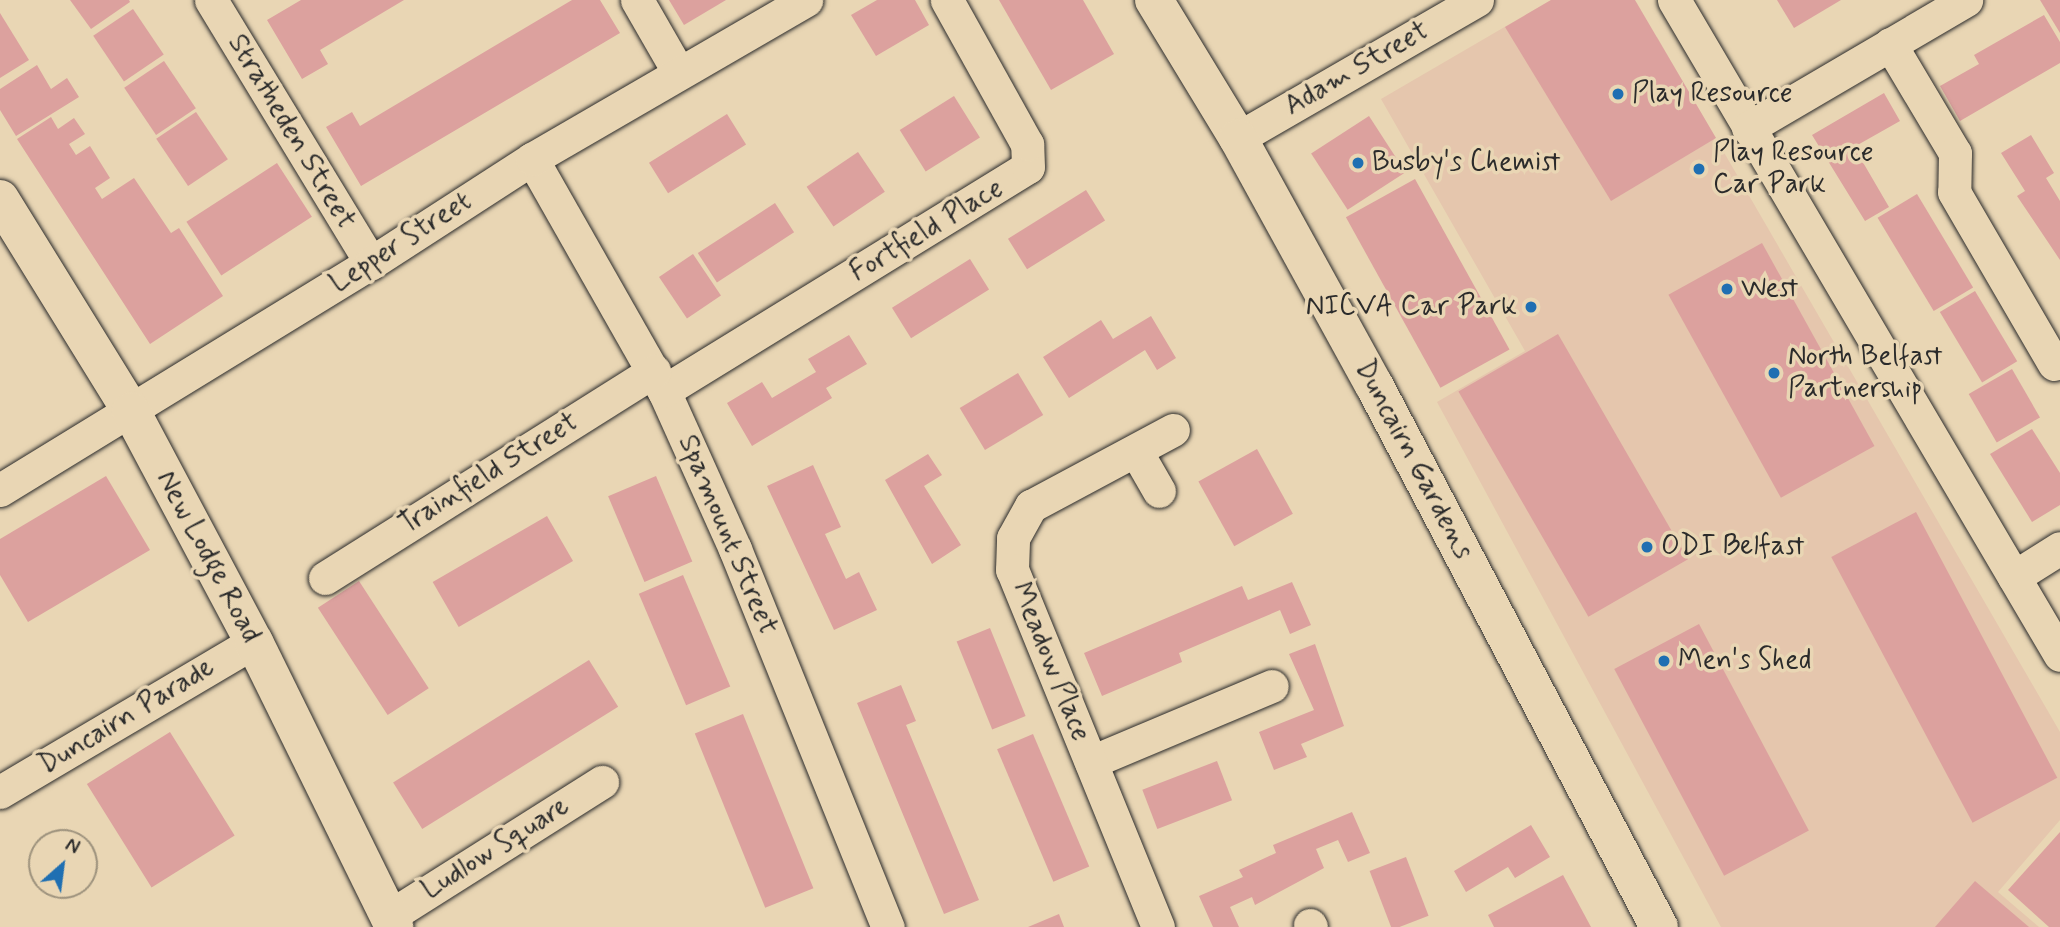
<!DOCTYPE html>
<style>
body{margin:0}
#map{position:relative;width:2060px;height:927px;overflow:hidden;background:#e9d6b4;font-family:Mynerve,sans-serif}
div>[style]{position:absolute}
.built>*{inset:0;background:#e5c6ad}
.building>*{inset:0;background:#dca19e;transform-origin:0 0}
.roads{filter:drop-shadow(0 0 2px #2b2b2b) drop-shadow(0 0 2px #2b2b2b)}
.street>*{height:33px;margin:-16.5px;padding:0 16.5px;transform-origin:16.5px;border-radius:16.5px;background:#e9d6b4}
.secondary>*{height:38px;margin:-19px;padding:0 19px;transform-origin:19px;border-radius:19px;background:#e9d6b4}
.dots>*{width:19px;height:19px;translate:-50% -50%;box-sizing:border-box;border:4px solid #e9d6b4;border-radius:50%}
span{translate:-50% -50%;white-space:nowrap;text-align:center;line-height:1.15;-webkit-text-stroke:7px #e9d6b4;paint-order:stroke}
.street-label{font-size:28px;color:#2b2b2b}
.poi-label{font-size:28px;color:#2b2b2b}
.left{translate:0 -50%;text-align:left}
.right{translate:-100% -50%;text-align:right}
.north{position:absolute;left:28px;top:829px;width:70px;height:70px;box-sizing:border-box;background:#e9d6b4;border:2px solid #9d927d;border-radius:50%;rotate:28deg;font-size:19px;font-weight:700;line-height:28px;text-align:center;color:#2b2b2b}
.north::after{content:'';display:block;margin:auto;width:24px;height:32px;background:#1f6fb2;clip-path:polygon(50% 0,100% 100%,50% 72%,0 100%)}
</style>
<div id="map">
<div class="built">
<div style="clip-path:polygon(1551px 0,1657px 37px,2060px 732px,2060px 820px,1998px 892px,2039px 927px,1721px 927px,1437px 402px,1525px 351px,1381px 99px)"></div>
</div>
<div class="building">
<div style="clip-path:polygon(70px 0,129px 0,130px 2px,91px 29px)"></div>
<div style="clip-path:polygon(301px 0,404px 0,320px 50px,328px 64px,302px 79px,267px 20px)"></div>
<div style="clip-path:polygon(572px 0,600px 0,620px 33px,361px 186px,326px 127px,352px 112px,360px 126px)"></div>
<div style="clip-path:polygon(669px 0,726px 0,684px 25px)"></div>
<div style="clip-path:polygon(877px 0,915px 0,929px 25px,876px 56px,851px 15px)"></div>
<div style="clip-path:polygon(999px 0,1083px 0,1114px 54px,1051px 90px)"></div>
<div style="clip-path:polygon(1551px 0,1635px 0,1716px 138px,1611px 201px,1505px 27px)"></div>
<div style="clip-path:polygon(1777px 0,1841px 0,1794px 28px)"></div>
<div style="clip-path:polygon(2040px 0,2060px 0,2060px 33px)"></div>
<div style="left:133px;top:9px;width:55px;height:48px;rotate:56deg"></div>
<div style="clip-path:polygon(0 13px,29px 60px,0 78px)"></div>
<div style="clip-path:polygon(2044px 15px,2060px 42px,2060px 63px,1960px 121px,1940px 86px,1979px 64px,1974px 55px)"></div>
<div style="left:164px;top:61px;width:57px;height:48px;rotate:56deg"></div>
<div style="clip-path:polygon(37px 65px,51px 89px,67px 78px,79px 97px,16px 136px,0 110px,0 89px)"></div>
<div style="clip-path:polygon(1884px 93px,1900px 121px,1854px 147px,1889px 207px,1865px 221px,1812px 135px)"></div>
<div style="left:954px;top:96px;width:49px;height:64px;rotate:58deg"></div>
<div style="left:196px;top:112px;width:57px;height:48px;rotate:56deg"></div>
<div style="left:727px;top:114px;width:36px;height:92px;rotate:58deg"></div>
<div style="left:1369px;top:116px;width:67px;height:69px;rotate:57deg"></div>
<div style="clip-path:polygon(51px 117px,58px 129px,74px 118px,85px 134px,69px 144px,76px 155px,90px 146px,110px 178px,95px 188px,102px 199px,134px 178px,171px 233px,179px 228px,223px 296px,150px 344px,17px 139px)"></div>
<div style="clip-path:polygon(2031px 135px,2054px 173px,2046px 178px,2060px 201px,2060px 260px,2017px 196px,2025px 191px,2001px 153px)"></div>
<div style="left:858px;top:152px;width:48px;height:62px;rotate:56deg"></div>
<div style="left:277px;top:163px;width:64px;height:108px;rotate:57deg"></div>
<div style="left:1415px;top:179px;width:195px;height:79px;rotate:61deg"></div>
<div style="left:1086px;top:190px;width:36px;height:92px;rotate:58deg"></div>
<div style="left:1917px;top:194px;width:109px;height:46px;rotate:59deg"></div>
<div style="left:775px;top:203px;width:35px;height:92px;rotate:57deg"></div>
<div style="left:1762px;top:243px;width:232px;height:107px;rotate:61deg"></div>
<div style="left:693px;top:254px;width:50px;height:41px;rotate:56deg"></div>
<div style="left:970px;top:259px;width:36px;height:92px;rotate:58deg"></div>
<div style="left:1975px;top:291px;width:82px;height:41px;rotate:59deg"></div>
<div style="clip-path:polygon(1151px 316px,1176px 358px,1157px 370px,1145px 350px,1069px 398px,1043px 357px,1101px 320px,1113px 339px)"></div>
<div style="left:1558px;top:334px;width:260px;height:115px;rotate:60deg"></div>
<div style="clip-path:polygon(849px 335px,867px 364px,826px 388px,832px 398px,752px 446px,727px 403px,762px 382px,772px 398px,816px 372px,808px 359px)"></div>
<div style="left:2012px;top:369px;width:56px;height:50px;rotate:60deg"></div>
<div style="left:1018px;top:373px;width:49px;height:68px;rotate:59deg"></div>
<div style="clip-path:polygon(2032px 429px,2060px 473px,2060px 505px,2032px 522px,1990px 454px)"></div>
<div style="left:1257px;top:449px;width:74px;height:67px;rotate:61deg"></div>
<div style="clip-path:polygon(928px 454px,942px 475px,924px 486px,961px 545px,932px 564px,885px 480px)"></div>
<div style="clip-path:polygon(813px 465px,841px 527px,825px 534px,846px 579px,859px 572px,877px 610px,834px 630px,767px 486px)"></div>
<div style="clip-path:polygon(106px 476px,150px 550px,28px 622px,0 575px,0 539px)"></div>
<div style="left:656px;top:476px;width:93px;height:52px;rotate:67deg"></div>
<div style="left:1916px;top:512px;width:301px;height:96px;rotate:62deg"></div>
<div style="left:547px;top:516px;width:52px;height:132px;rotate:60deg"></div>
<div style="left:683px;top:575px;width:121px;height:48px;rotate:67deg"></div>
<div style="left:359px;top:581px;width:128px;height:49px;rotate:57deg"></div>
<div style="clip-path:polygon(1292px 582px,1311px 625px,1290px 634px,1280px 610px,1179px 653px,1182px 662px,1102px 696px,1084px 653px,1242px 586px,1248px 600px)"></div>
<div style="left:1699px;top:624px;width:234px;height:96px;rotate:62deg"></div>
<div style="left:990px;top:628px;width:95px;height:36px;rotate:68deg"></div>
<div style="clip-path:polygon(1315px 644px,1344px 726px,1301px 744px,1307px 757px,1274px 770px,1259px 732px,1314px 710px,1289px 654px)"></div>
<div style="left:589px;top:660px;width:55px;height:231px;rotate:58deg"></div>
<div style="clip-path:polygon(901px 685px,916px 721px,906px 725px,979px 900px,944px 914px,857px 703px)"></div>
<div style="left:743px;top:714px;width:188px;height:52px;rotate:68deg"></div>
<div style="left:170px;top:732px;width:122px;height:98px;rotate:58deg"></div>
<div style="left:1033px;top:734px;width:144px;height:39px;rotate:67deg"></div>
<div style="left:1217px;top:761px;width:42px;height:80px;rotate:69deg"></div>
<div style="clip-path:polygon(1352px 812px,1370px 853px,1348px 862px,1338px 840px,1316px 849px,1324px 868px,1255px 905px,1252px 897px,1230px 907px,1239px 927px,1213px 927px,1199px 896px,1243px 877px,1239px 870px,1276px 853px,1273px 845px)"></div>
<div style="clip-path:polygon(1531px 825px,1550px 857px,1515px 878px,1508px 867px,1466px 892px,1454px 871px)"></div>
<div style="clip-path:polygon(2060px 832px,2060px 927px,2049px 927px,2008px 890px)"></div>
<div style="left:1406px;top:857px;width:63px;height:39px;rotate:69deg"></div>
<div style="clip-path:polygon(1563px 875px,1591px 927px,1494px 927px,1488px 915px)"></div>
<div style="clip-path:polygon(1975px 881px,2029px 927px,1935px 927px)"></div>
<div style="clip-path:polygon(1059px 914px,1064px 927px,1028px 927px)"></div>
</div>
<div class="roads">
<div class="street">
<div style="left:211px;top:0;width:308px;rotate:58.7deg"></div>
<div style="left:637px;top:0;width:84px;rotate:60.1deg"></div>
<div style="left:1674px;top:0;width:760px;rotate:59.49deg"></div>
<div style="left:1890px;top:44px;width:127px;rotate:59.2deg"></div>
<div style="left:1955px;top:153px;width:39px;rotate:91deg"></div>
<div style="left:1954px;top:192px;width:199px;rotate:59.8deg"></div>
<div style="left:1748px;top:128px;width:253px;rotate:-30.4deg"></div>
<div style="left:1238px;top:138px;width:276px;rotate:-30deg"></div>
<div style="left:532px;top:159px;width:267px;rotate:60.4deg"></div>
<div style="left:664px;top:391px;width:173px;rotate:65.8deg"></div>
<div style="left:735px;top:549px;width:408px;rotate:68deg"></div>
<div style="left:664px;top:391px;width:427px;rotate:-31.6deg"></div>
<div style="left:1028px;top:167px;width:23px;rotate:-92deg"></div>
<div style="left:1027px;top:144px;width:165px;rotate:-119.1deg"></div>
<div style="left:1136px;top:451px;width:46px;rotate:60.1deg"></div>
<div style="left:0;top:490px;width:435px;rotate:-31.5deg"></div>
<div style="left:371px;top:263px;width:192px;rotate:-32.9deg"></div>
<div style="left:532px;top:159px;width:317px;rotate:-30.1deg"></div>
<div style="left:2014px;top:577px;width:54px;rotate:-32.2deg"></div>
<div style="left:325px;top:578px;width:389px;rotate:-32.2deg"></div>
<div style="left:1091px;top:762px;width:196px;rotate:-22.8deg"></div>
<div style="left:0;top:792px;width:295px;rotate:-30.6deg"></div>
<div style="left:390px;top:916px;width:251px;rotate:-32.3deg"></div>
<div style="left:1310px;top:925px;width:2px;rotate:63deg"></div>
<div style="left:1158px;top:927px;width:386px;rotate:-112.2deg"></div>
<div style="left:1012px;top:570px;width:32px;rotate:-88deg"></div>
<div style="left:1013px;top:538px;width:37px;rotate:-61deg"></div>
<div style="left:1031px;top:506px;width:161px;rotate:-28.2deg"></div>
</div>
<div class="secondary">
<div style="left:1154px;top:0;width:162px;rotate:58.7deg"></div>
<div style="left:1238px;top:138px;width:282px;rotate:61.2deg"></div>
<div style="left:1374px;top:385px;width:612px;rotate:62.26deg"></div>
<div style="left:0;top:199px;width:249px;rotate:58.3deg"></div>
<div style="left:131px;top:411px;width:262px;rotate:62deg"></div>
<div style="left:254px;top:642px;width:318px;rotate:63.8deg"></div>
</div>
</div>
<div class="dots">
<div style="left:1618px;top:94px;background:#1f6fb2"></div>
<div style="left:1358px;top:163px;background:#1f6fb2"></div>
<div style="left:1699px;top:169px;background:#1f6fb2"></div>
<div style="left:1727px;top:289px;background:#1f6fb2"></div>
<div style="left:1531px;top:307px;background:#1f6fb2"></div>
<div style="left:1774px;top:373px;background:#1f6fb2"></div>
<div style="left:1647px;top:547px;background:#1f6fb2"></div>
<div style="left:1664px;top:661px;background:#1f6fb2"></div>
</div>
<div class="street-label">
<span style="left:1357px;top:69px;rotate:-30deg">Adam Street</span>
<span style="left:291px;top:132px;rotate:59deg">Stratheden Street</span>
<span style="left:927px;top:231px;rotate:-31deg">Fortfield Place</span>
<span style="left:401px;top:243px;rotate:-33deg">Lepper Street</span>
<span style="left:1413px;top:460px;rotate:62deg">Duncairn Gardens</span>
<span style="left:489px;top:474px;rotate:-32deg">Trainfield Street</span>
<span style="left:727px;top:535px;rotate:67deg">Spamount Street</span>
<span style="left:208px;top:557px;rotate:62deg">New Lodge Road</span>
<span style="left:1050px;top:662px;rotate:68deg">Meadow Place</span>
<span style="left:127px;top:717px;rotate:-31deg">Duncairn Parade</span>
<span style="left:496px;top:849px;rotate:-32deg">Ludlow Square</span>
</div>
<div class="poi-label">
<span class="left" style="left:1632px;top:94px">Play Resource</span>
<span class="left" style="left:1713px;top:169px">Play Resource<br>Car Park</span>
<span class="left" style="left:1372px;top:163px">Busby's Chemist</span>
<span class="left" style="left:1741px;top:289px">West</span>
<span class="right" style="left:1517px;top:307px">NICVA Car Park</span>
<span class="left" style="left:1788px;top:373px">North Belfast<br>Partnership</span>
<span class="left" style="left:1661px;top:547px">ODI Belfast</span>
<span class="left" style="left:1678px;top:661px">Men's Shed</span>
</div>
<div class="north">N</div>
</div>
